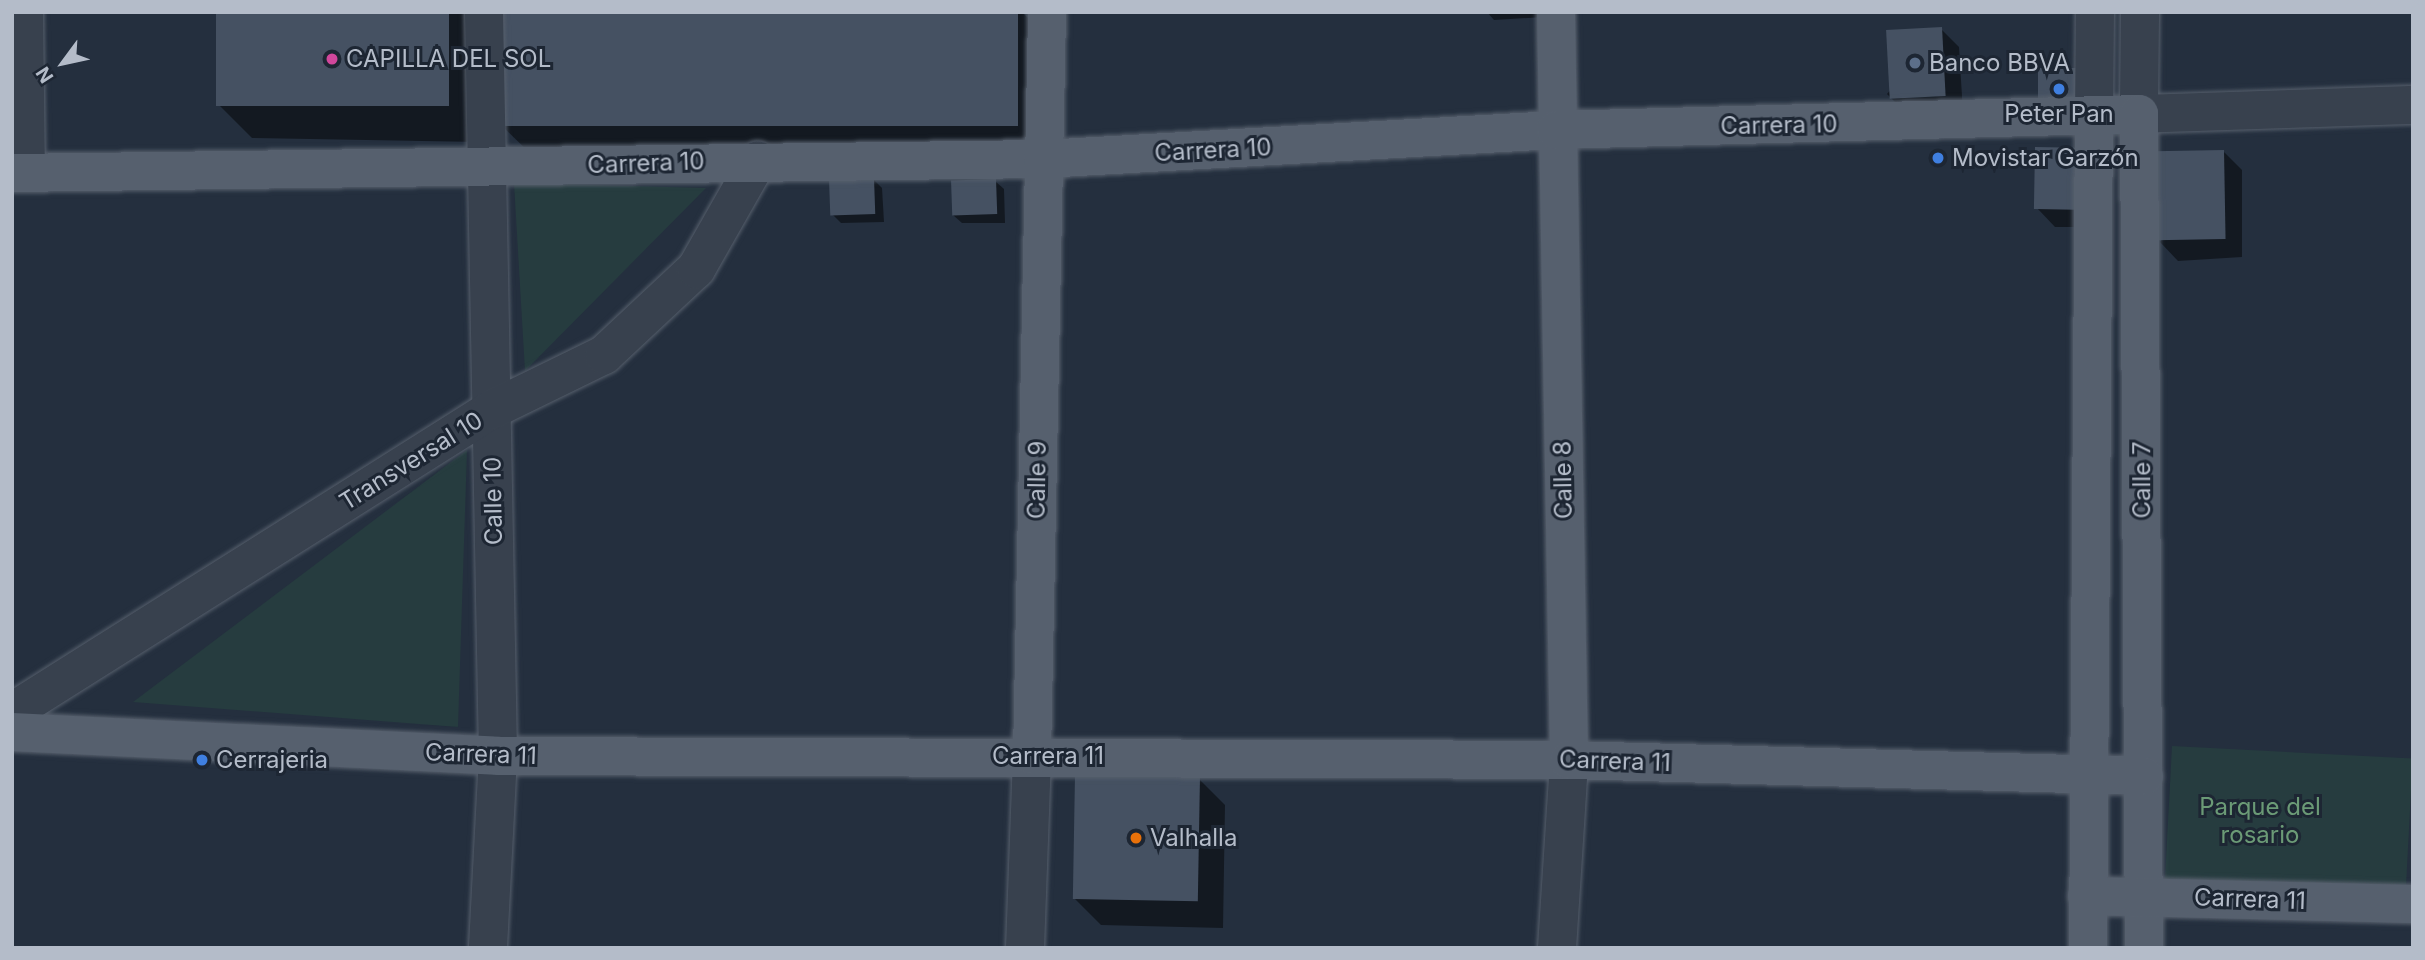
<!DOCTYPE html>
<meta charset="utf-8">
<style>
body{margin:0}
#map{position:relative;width:2425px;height:960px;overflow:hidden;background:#242f3e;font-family:Inter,sans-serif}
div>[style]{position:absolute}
.green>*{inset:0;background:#263c3f;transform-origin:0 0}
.shadow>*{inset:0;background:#0007}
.building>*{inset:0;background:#455162;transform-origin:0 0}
.roads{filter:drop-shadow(0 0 2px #565f6c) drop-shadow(0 0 2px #565f6c)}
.minor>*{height:38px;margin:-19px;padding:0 19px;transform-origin:19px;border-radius:19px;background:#38414e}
.major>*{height:38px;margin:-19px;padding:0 19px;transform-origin:19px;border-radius:19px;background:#56606e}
.dots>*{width:19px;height:19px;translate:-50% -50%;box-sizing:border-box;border:4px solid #1d2633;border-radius:50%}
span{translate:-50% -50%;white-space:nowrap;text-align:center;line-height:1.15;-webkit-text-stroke:6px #1d2633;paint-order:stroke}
.poi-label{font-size:24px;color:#b4bcc9}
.left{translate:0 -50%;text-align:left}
.street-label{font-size:24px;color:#b4bcc9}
.park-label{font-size:24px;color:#6b9a76}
.frame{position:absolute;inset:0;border:14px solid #b4bcc9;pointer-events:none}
.north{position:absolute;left:28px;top:28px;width:70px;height:70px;-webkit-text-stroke:5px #1d2633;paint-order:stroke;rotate:237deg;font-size:19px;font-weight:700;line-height:28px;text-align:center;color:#b4bcc9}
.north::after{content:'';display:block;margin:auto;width:24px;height:32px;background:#b4bcc9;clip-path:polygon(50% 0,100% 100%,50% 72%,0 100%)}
</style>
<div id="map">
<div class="green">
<div style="clip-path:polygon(514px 183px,706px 188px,525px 371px)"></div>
<div style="clip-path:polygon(467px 450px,458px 727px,133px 702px)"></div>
<div style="left:2172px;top:746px;width:241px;height:144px;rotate:3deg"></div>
</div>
<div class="shadow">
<div style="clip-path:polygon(218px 12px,481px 12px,479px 142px,252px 138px,219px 105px)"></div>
<div style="clip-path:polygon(663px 12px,1022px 12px,1050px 40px,1046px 150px,535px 158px,502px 126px)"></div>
<div style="clip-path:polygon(1487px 12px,1559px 12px,1560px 16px,1494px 20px)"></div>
<div style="clip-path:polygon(1941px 29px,1959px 47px,1963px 113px,1905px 112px,1887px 94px)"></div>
<div style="clip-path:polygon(2037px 149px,2094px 227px,2055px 227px,2037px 208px)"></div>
<div style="clip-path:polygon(2224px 152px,2242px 170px,2242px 257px,2178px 261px,2160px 242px)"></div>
<div style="clip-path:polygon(873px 179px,882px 188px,884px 222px,841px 223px,832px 214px)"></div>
<div style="clip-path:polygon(995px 181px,1004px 189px,1005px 223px,962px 223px,953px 215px)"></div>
<div style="clip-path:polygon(1199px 779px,1225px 805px,1223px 928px,1101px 925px,1075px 899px)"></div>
</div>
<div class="building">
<div style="left:216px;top:12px;width:233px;height:94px"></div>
<div style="left:498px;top:12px;width:520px;height:114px"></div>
<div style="left:1942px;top:27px;width:69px;height:56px;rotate:87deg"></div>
<div style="left:2038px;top:68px;width:42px;height:42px"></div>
<div style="left:2035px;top:147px;width:42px;height:62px;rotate:1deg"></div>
<div style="left:2224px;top:150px;width:89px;height:70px;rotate:89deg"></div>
<div style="left:874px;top:178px;width:36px;height:45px;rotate:88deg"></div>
<div style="left:996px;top:179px;width:35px;height:45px;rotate:88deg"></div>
<div style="left:1075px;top:775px;width:125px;height:124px;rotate:1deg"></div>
</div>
<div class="roads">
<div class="minor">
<div style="left:24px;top:12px;width:160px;rotate:89.3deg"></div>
<div style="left:484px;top:12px;width:744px;rotate:88.92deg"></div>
<div style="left:498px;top:756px;width:192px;rotate:93deg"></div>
<div style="left:2140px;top:12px;width:102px;rotate:90.6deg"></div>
<div style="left:2139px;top:114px;width:274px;rotate:-1.9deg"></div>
<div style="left:2094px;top:119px;width:107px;rotate:-89.5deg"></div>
<div style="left:12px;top:712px;width:566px;rotate:-32.23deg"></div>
<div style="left:491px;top:410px;width:126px;rotate:-26deg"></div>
<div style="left:604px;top:355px;width:126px;rotate:-43.1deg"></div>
<div style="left:696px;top:269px;width:125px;rotate:-60.4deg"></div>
<div style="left:1025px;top:948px;width:193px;rotate:-87.9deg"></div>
<div style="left:1557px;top:948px;width:188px;rotate:-86.3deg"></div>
</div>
<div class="major">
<div style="left:1556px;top:12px;width:748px;rotate:89deg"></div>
<div style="left:12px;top:173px;width:1031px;rotate:-0.78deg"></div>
<div style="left:1043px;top:159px;width:514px;rotate:-3.24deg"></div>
<div style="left:1556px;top:130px;width:583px;rotate:-1.57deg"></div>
<div style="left:2139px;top:114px;width:834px;rotate:89.66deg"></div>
<div style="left:12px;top:732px;width:487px;rotate:2.8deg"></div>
<div style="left:498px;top:756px;width:1071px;rotate:0.21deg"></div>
<div style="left:1569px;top:760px;width:575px;rotate:1.59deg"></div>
<div style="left:1032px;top:755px;width:743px;rotate:-88.84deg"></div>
<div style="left:2087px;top:896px;width:326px;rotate:1.4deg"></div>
<div style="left:2088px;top:948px;width:829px;rotate:-89.59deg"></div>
</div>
</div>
<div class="dots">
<div style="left:332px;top:59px;background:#d1479c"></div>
<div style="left:1915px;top:63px;background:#5c6f8a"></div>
<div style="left:2059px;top:89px;background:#3f7fe0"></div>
<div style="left:1938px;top:158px;background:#3f7fe0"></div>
<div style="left:202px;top:760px;background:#3f7fe0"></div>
<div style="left:1136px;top:838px;background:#e8710a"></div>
</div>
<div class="poi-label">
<span class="left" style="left:346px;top:59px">CAPILLA DEL SOL</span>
<span class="left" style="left:1929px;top:63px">Banco BBVA</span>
<span style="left:2059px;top:114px">Peter Pan</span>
<span class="left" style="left:1952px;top:158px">Movistar Garzón</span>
<span class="left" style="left:216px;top:760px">Cerrajeria</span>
<span class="left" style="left:1150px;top:838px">Valhalla</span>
</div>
<div class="street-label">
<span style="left:1779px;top:125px;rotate:-1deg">Carrera 10</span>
<span style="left:1213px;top:150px;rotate:-3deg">Carrera 10</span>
<span style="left:646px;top:163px;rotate:-2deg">Carrera 10</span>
<span style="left:411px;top:461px;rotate:-32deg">Transversal 10</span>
<span style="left:1037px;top:480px;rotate:-89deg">Calle 9</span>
<span style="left:1563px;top:480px;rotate:-91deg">Calle 8</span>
<span style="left:2142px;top:480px;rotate:-90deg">Calle 7</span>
<span style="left:493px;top:501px;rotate:-91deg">Calle 10</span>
<span style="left:481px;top:754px;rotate:2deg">Carrera 11</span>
<span style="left:1048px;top:756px">Carrera 11</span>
<span style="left:1615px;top:761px;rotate:2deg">Carrera 11</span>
<span style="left:2250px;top:899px;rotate:2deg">Carrera 11</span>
</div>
<div class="park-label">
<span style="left:2260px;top:821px">Parque del<br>rosario</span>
</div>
<div class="frame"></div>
<div class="north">N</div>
</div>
